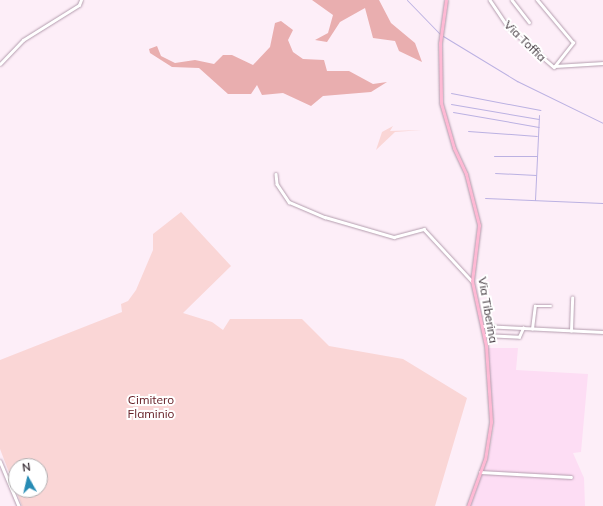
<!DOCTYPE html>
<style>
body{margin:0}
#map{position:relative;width:603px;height:506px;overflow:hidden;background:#fdeef8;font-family:Mulish,sans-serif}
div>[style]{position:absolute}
.built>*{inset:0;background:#fdddf4}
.green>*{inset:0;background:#fad6d6}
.forest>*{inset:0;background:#e9aeaf}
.stream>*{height:1px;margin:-0.5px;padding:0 0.5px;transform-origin:0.5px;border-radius:0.5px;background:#bbb1e2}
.roads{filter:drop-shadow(0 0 1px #b49dae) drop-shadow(0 0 1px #b49dae)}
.minor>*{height:2.5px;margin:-1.25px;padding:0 1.25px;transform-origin:1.25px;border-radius:1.25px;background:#fff}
.major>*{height:3px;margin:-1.5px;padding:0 1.5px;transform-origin:1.5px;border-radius:1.5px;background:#feb9d4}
span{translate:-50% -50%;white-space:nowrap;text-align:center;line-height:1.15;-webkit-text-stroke:4px #fff;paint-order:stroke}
.street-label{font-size:12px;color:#3b3138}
.park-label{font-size:12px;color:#662128}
.north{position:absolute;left:8px;top:458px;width:40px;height:40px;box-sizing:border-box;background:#fff;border:1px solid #b1adaf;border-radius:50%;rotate:352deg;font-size:11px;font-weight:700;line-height:16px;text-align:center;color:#3b3138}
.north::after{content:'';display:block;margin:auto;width:14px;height:18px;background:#278bb4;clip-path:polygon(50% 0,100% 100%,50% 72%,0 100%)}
</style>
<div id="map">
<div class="built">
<div style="clip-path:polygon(488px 348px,518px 348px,516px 370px,588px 374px,581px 452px,573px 453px,584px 478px,585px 506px,471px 506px,489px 455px,494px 426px)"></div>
</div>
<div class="green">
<div style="clip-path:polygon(393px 126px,390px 131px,422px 130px,395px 132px,376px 150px,382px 132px)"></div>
<div style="clip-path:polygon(evenodd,181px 212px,231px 266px,183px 313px,212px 322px,223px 330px,230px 319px,302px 319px,329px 346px,403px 359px,467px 398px,435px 506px,22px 506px,0 449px,0 360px,122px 312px,121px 304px,128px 301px,136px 290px,153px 250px,153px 234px,181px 212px,16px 466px,40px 466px,40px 490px,16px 490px,16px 466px)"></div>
</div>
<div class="forest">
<div style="clip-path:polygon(312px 0,379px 0,391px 23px,415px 43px,422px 62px,399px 51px,395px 41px,373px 38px,365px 8px,340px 22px,327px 42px,315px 40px,328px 33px,333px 15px)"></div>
<div style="clip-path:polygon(281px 21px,293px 30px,288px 40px,293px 52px,303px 59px,324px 60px,327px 71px,349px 71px,373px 84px,387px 82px,371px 92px,323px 96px,311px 106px,283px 93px,262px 95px,257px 85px,251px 94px,228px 94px,199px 68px,172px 67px,150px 53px,149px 49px,157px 46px,161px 56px,175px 63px,195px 60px,214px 64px,223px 55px,232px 55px,253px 65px,270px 47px,275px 23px)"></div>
</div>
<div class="stream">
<div style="left:407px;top:0;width:47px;rotate:45.9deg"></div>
<div style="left:443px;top:36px;width:87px;rotate:31.3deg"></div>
<div style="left:517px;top:81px;width:96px;rotate:26deg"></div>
<div style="left:451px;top:93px;width:91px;rotate:10.8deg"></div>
<div style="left:451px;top:104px;width:89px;rotate:9.7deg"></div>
<div style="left:453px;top:112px;width:87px;rotate:9.9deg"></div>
<div style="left:468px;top:131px;width:69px;rotate:4.1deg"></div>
<div style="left:494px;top:156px;width:43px"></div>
<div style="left:495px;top:173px;width:41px;rotate:2.8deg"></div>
<div style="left:485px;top:198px;width:118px;rotate:2.4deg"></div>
<div style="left:535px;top:200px;width:85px;rotate:-87.3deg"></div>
</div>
<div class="roads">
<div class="minor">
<div style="left:490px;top:0;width:32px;rotate:56deg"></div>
<div style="left:508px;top:27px;width:61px;rotate:41deg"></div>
<div style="left:554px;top:67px;width:31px;rotate:-52deg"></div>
<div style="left:573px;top:43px;width:56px;rotate:-129.9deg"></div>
<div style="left:512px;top:0;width:28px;rotate:52deg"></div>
<div style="left:0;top:64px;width:33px;rotate:-46deg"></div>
<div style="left:23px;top:40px;width:66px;rotate:-32deg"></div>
<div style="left:79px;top:5px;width:5px;rotate:-68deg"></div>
<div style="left:555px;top:66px;width:48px;rotate:-3.6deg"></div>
<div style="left:276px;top:174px;width:10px;rotate:84deg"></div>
<div style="left:277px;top:184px;width:22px;rotate:56deg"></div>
<div style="left:289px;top:202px;width:39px;rotate:23deg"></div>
<div style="left:325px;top:217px;width:72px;rotate:16.2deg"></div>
<div style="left:394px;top:237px;width:31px;rotate:-15deg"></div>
<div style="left:424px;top:229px;width:71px;rotate:47.3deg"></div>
<div style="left:483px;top:326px;width:120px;rotate:2.9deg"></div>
<div style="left:532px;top:329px;width:23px;rotate:-83deg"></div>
<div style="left:535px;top:306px;width:16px"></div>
<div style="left:571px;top:331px;width:33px;rotate:-88deg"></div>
<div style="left:484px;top:335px;width:35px;rotate:3deg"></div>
<div style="left:519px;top:337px;width:10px;rotate:-66deg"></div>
<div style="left:0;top:461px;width:49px;rotate:67.1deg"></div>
<div style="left:480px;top:472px;width:91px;rotate:3.1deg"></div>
</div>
<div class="major">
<div style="left:446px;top:0;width:43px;rotate:97.9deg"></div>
<div style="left:440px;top:43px;width:60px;rotate:89deg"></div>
<div style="left:441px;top:103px;width:47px;rotate:73.9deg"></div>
<div style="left:454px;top:148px;width:29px;rotate:65deg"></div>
<div style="left:466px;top:174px;width:53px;rotate:75.7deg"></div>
<div style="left:479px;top:225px;width:56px;rotate:97.1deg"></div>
<div style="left:472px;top:281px;width:66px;rotate:77.8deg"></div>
<div style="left:486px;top:346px;width:76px;rotate:86.2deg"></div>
<div style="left:491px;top:422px;width:37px;rotate:99deg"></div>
<div style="left:485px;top:459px;width:50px;rotate:109.9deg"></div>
</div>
</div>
<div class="street-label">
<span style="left:525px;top:41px;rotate:44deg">Via Toffia</span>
<span style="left:488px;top:310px;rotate:80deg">Via Tiberina</span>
</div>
<div class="park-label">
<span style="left:151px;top:407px">Cimitero<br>Flaminio</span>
</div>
<div class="north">N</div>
</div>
